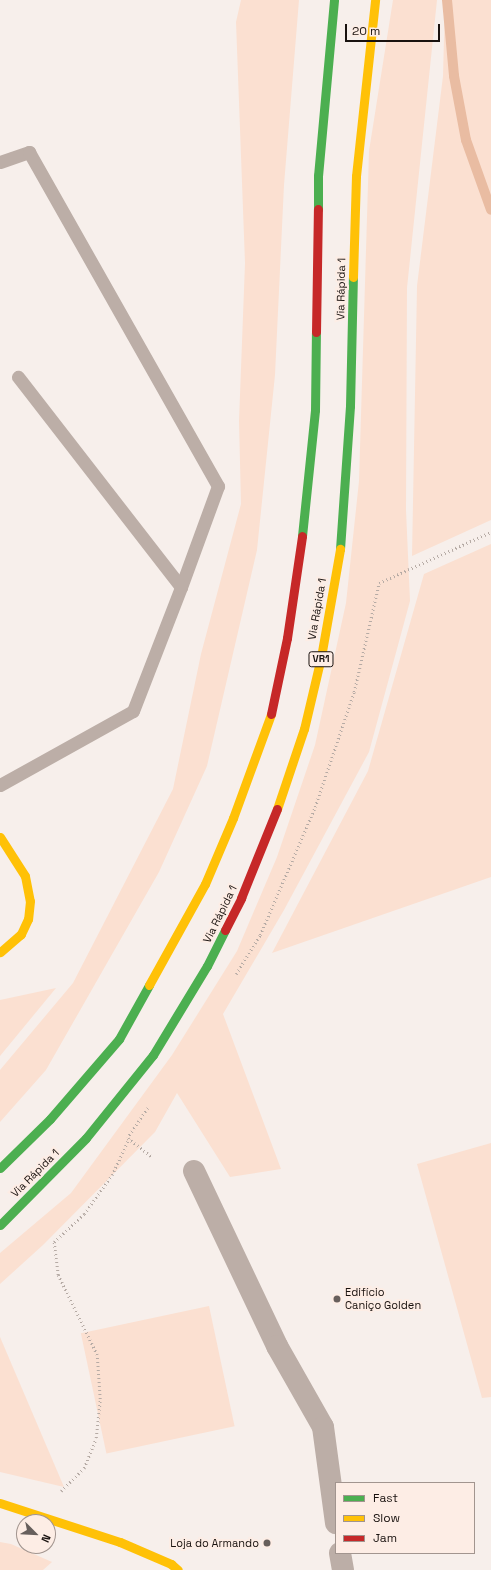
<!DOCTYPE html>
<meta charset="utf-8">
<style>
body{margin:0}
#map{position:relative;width:491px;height:1570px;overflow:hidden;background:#f7efeb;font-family:"Space Grotesk",sans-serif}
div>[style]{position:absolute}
.green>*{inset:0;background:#fbe0d1;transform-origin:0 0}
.stream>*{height:10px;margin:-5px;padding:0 5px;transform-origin:5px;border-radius:5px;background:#e9bca2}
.path>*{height:2.5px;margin-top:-1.25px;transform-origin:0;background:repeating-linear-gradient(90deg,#b6aba5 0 1px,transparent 0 4px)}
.lane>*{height:13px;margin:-6.5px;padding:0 6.5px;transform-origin:6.5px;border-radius:6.5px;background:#bcaea7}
.street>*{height:22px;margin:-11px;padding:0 11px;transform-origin:11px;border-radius:11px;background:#bcaea7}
.fast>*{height:9px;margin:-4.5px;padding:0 4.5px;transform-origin:4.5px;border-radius:4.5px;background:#4caf50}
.slow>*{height:9px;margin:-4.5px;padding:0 4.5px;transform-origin:4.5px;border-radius:4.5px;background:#ffc107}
.jam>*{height:9px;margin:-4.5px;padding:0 4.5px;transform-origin:4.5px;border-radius:4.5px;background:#c62828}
.dots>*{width:11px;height:11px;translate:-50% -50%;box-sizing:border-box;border:2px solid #fdede5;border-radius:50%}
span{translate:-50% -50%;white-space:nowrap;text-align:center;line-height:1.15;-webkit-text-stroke:4px #fdede5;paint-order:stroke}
.shield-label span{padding:1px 3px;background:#fdede5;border:1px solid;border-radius:3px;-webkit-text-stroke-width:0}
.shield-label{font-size:10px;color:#19120f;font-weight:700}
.street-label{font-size:11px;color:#19120f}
.poi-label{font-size:11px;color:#19120f}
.left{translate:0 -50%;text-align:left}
.right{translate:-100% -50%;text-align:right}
.legend{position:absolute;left:335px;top:1482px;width:140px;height:72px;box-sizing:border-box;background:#fdede5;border:1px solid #a2958f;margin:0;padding:5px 7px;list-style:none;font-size:12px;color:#19120f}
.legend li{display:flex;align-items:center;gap:8px;height:20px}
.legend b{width:20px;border:1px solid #a2958f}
.north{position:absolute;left:16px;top:1514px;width:40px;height:40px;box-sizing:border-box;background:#fdede5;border:1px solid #a2958f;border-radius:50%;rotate:114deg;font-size:11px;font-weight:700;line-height:16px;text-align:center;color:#19120f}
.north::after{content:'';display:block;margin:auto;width:14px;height:18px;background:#675f5c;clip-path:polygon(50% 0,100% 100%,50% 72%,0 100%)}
.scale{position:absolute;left:345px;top:24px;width:95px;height:18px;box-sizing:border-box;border:2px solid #19120f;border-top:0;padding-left:5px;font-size:12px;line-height:14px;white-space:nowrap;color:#19120f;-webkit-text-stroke:3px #fdede5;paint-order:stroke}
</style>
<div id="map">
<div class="green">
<div style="clip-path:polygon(241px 0,299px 0,284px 185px,275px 375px,257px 550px,207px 766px,159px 872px,46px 1070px,0 1122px,0 1070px,73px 983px,173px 789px,201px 654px,241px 504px,239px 421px,245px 263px,236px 22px)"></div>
<div style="clip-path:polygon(393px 0,437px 0,407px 288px,406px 510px,410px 601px,369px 752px,284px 910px,223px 1014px,281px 1169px,230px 1177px,177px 1093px,155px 1132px,43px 1245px,0 1284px,0 1253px,71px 1193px,172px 1055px,237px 951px,277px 857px,315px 745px,346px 603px,359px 481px,369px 151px)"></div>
<div style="clip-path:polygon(445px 0,491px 0,491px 520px,412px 556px,417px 286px,443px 76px)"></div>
<div style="clip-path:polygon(491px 544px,491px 877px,272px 953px,368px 771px,424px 574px)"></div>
<div style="clip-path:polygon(56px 988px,0 1056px,0 1000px)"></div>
<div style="clip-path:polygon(491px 1143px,491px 1397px,482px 1398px,417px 1164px)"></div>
<div style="left:209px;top:1306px;width:123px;height:131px;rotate:78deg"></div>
<div style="clip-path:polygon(0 1337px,64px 1487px,0 1472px)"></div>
<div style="clip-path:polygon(0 1542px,11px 1544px,52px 1562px,43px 1570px,0 1570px)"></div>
</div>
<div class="stream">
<div style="left:447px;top:0;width:76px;rotate:84.7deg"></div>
<div style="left:454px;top:76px;width:65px;rotate:79.4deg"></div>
<div style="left:466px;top:140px;width:74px;rotate:70.3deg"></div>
</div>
<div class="path">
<div style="left:236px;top:974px;width:46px;rotate:-58.4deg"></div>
<div style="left:260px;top:935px;width:139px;rotate:-66.7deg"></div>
<div style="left:315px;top:807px;width:121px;rotate:-71.3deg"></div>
<div style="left:354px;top:692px;width:112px;rotate:-77.1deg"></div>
<div style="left:379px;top:583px;width:123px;rotate:-24.5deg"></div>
<div style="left:148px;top:1108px;width:36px;rotate:124deg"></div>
<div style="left:128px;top:1138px;width:31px;rotate:38deg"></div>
<div style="left:61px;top:1491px;width:33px;rotate:-45deg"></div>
<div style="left:84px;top:1468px;width:32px;rotate:-68deg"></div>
<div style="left:96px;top:1438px;width:39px;rotate:-84deg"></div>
<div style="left:100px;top:1399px;width:44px;rotate:-93.9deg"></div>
<div style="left:97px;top:1355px;width:89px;rotate:-116deg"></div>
<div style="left:58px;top:1275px;width:33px;rotate:-97deg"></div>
<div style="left:54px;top:1242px;width:41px;rotate:-43deg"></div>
<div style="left:84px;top:1214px;width:48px;rotate:-54.3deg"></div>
<div style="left:112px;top:1175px;width:41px;rotate:-65.3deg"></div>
</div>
<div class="lane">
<div style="left:0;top:162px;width:31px;rotate:-19deg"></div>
<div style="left:29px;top:152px;width:384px;rotate:60.5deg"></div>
<div style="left:218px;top:486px;width:108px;rotate:110.1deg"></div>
<div style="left:0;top:785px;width:152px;rotate:-29.1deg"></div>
<div style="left:133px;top:711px;width:133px;rotate:-68.8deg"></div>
<div style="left:181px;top:587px;width:266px;rotate:-127.8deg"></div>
</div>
<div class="street">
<div style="left:194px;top:1171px;width:194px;rotate:64.6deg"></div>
<div style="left:277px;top:1346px;width:93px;rotate:60.4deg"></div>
<div style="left:323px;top:1427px;width:97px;rotate:82.3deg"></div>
<div style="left:340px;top:1553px;width:17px;rotate:80deg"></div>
</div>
<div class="fast">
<div style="left:318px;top:209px;width:33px;rotate:-90deg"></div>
<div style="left:318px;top:176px;width:177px;rotate:-84.8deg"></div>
<div style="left:302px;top:536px;width:127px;rotate:-84.1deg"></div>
<div style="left:315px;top:410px;width:78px;rotate:-89.3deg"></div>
<div style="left:340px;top:549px;width:143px;rotate:-86deg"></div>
<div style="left:350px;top:406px;width:129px;rotate:-88.7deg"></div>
<div style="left:0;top:1168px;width:70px;rotate:-44.4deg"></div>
<div style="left:50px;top:1119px;width:106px;rotate:-49.2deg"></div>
<div style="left:119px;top:1039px;width:62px;rotate:-60.9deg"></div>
<div style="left:0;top:1225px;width:122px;rotate:-45.3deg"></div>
<div style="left:86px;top:1138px;width:107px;rotate:-51.1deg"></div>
<div style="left:153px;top:1055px;width:104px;rotate:-58.8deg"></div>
<div style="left:207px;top:966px;width:40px;rotate:-63.4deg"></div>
</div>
<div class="slow">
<div style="left:353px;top:277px;width:101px;rotate:-88.3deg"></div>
<div style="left:356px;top:176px;width:177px;rotate:-83.8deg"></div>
<div style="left:277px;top:809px;width:84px;rotate:-71.4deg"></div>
<div style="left:304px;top:729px;width:74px;rotate:-76.7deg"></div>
<div style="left:321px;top:657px;width:110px;rotate:-80deg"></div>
<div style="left:0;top:837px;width:46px;rotate:57.3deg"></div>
<div style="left:25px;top:876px;width:25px;rotate:79deg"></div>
<div style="left:30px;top:901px;width:18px;rotate:96deg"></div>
<div style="left:28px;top:919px;width:17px;rotate:115deg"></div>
<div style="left:21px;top:934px;width:28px;rotate:139deg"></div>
<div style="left:149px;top:985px;width:115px;rotate:-61deg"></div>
<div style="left:205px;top:884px;width:72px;rotate:-67deg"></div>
<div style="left:233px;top:818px;width:111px;rotate:-69.9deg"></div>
<div style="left:0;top:1503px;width:126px;rotate:18deg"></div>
<div style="left:120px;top:1542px;width:56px;rotate:23.3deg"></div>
<div style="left:171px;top:1564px;width:9px;rotate:41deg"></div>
</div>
<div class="jam">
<div style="left:316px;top:332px;width:123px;rotate:-89.1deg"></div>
<div style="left:271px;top:714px;width:78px;rotate:-78.1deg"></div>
<div style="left:287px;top:638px;width:103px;rotate:-81.6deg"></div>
<div style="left:225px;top:930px;width:36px;rotate:-63deg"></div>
<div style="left:241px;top:898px;width:96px;rotate:-68deg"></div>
</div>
<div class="dots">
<div style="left:337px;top:1299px;background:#675f5c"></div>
<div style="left:267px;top:1543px;background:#675f5c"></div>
</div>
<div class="shield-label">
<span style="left:321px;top:659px">VR1</span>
</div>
<div class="street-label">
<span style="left:341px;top:289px;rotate:-89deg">Via Rápida 1</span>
<span style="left:317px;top:609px;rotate:-80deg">Via Rápida 1</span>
<span style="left:220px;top:914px;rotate:-64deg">Via Rápida 1</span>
<span style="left:35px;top:1173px;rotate:-45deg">Via Rápida 1</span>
</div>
<div class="poi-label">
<span class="left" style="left:345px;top:1299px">Edifício<br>Caniço Golden</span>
<span class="right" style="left:259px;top:1543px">Loja do Armando</span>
</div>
<ul class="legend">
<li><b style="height:5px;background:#4caf50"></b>Fast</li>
<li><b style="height:5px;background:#ffc107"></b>Slow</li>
<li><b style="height:5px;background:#c62828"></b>Jam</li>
</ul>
<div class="north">N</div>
<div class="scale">20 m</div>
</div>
